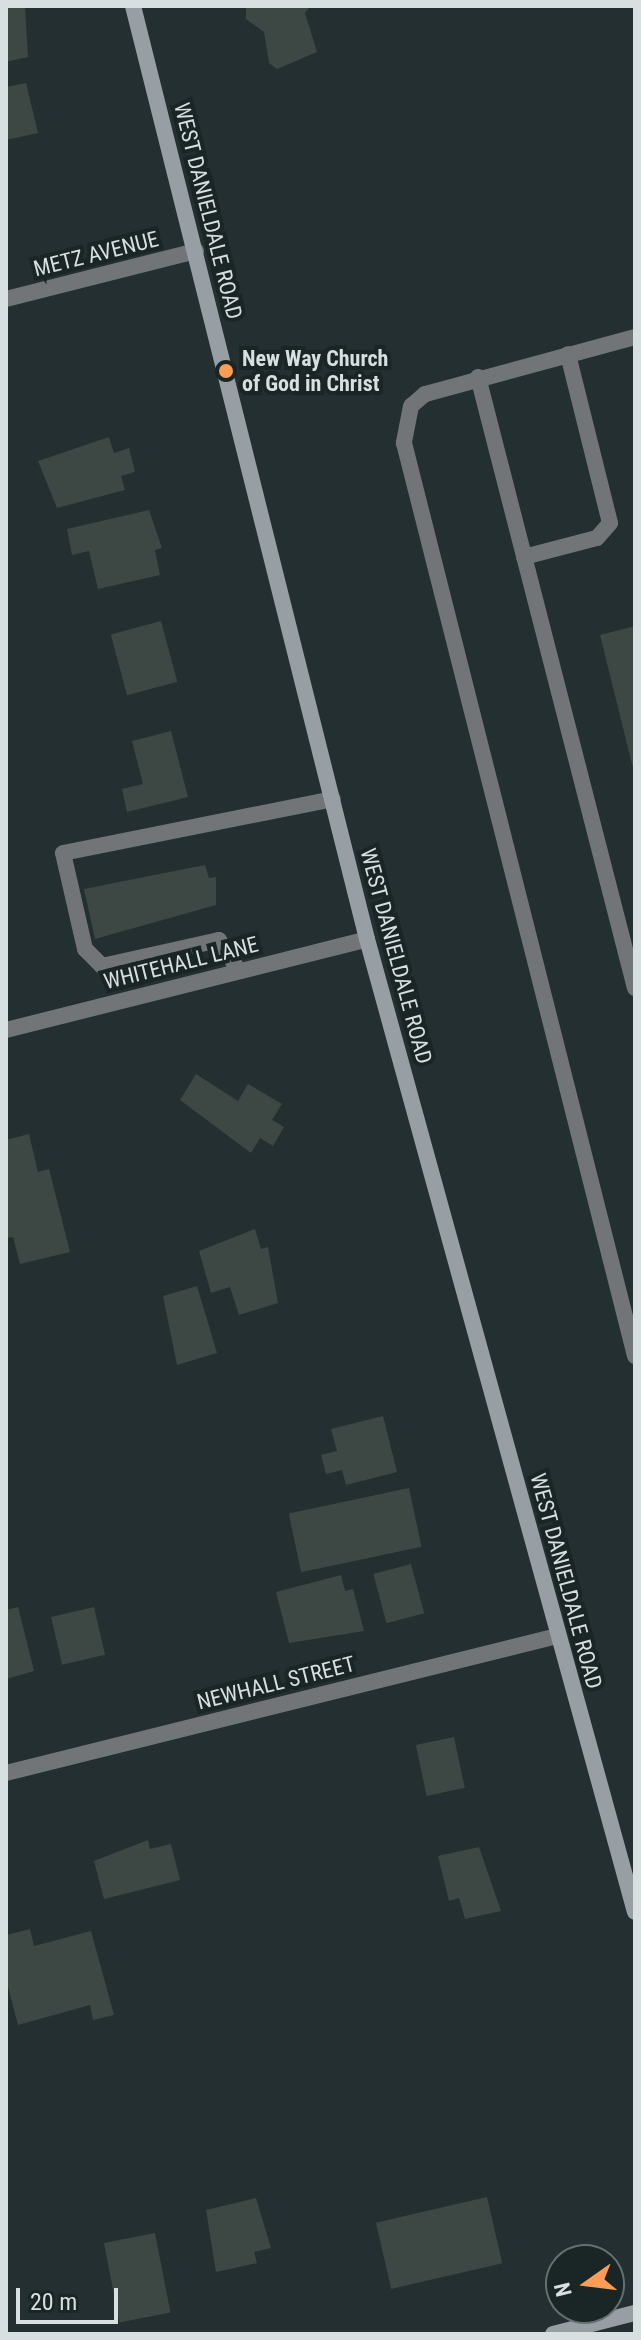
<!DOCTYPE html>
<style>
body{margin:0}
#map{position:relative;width:641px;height:2340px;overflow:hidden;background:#232f30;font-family:"Roboto Condensed",sans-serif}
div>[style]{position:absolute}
.building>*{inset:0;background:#3d4845;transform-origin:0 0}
.lane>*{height:16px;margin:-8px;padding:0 8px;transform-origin:8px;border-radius:8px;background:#717578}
.street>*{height:16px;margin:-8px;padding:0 8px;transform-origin:8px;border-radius:8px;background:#717578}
.secondary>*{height:16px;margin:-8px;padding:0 8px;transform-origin:8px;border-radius:8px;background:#989fa4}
.dots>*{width:22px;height:22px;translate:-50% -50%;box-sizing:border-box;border:4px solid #1a2526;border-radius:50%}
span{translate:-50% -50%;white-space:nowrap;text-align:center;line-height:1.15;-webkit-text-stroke:8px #1a2526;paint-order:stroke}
.street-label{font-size:22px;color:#d8dfe0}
.poi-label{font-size:22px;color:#d8dfe0;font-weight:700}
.left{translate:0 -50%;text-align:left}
.frame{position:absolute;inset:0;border:8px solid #d8dfe0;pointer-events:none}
.north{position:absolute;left:545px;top:2244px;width:80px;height:80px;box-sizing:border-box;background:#1a2526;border:2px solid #666f70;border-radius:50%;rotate:256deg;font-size:22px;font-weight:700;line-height:32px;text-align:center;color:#d8dfe0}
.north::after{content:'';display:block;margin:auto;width:28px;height:36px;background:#fd9c55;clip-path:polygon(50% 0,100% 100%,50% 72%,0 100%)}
.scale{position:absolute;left:16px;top:2288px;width:102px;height:36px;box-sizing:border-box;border:4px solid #d8dfe0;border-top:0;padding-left:10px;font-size:24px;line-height:28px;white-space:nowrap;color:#d8dfe0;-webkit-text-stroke:6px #1a2526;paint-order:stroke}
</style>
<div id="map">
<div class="building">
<div style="clip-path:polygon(6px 6px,25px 6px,28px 57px,6px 62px)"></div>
<div style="clip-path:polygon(246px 6px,311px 6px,305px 13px,317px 52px,277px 69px,269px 63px,264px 32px,246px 19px)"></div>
<div style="clip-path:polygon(26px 83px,38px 133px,6px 140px,6px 87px)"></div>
<div style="clip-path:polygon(109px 437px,114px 453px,129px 448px,135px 472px,121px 476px,125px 490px,57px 508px,38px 461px)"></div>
<div style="clip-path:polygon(149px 510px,162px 548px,155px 550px,160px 575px,98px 589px,89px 551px,72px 555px,67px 529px)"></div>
<div style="left:161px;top:621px;width:63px;height:52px;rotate:75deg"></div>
<div style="clip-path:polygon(635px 626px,635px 771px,634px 772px,600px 635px)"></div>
<div style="clip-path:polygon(171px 731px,188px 797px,127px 812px,122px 789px,143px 784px,132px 741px)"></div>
<div style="clip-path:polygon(205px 865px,209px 878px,216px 877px,216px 905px,95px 939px,84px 889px)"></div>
<div style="clip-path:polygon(196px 1074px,238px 1101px,248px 1084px,282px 1104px,272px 1120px,284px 1127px,273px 1146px,260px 1138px,251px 1153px,180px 1100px)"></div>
<div style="clip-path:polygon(29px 1134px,38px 1172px,49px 1169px,70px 1252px,20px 1264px,13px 1237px,6px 1238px,6px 1140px)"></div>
<div style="clip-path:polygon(255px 1229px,261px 1249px,268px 1247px,278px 1303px,239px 1315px,230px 1287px,211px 1293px,199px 1251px)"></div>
<div style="clip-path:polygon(197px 1286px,217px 1353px,177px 1365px,163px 1296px)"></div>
<div style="clip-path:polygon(383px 1416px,397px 1472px,346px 1485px,342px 1470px,326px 1474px,321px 1455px,337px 1451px,331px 1429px)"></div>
<div style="left:409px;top:1488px;width:60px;height:123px;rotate:78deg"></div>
<div style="left:411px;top:1564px;width:51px;height:39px;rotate:75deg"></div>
<div style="clip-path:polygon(341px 1575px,345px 1591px,353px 1589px,364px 1631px,289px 1643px,276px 1592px)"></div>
<div style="clip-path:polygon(18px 1607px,34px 1671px,6px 1679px,6px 1610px)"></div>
<div style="left:94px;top:1607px;width:49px;height:44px;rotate:77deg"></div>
<div style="left:454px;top:1737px;width:52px;height:39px;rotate:78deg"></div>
<div style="clip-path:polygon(148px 1840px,150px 1849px,171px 1844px,180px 1880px,104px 1899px,94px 1861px)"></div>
<div style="clip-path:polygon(479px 1847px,501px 1911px,465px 1919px,459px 1898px,449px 1901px,438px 1856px)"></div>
<div style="clip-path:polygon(30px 1929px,34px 1946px,91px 1931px,114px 2015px,93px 2020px,90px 2005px,18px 2025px,6px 1979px,6px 1935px)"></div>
<div style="left:487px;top:2197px;width:68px;height:114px;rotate:77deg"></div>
<div style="clip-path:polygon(256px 2198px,271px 2248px,254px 2252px,257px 2263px,216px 2272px,206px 2210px)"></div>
<div style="left:155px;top:2233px;width:81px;height:52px;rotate:79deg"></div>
</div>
<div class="lane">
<div style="left:635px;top:337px;width:218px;rotate:164.8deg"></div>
<div style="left:425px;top:394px;width:18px;rotate:139deg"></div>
<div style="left:411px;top:406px;width:38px;rotate:101deg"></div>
<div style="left:404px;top:443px;width:942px;rotate:75.8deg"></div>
<div style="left:478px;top:377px;width:631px;rotate:75.59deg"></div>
<div style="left:524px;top:557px;width:75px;rotate:-14.6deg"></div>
<div style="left:597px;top:538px;width:20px;rotate:-49deg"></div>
<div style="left:610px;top:523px;width:174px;rotate:-104deg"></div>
<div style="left:239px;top:971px;width:37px;rotate:-123deg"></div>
<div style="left:219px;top:940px;width:120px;rotate:167.5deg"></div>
<div style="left:102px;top:966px;width:24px;rotate:-135deg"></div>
<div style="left:85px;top:949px;width:98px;rotate:-102.9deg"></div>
<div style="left:63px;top:853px;width:275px;rotate:-11.3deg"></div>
</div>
<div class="street">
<div style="left:6px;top:299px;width:196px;rotate:-14.2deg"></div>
<div style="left:6px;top:1030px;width:372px;rotate:-14.1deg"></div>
<div style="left:6px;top:1773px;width:568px;rotate:-13.96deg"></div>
</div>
<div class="secondary">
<div style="left:133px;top:6px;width:962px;rotate:75.92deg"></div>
<div style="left:367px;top:939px;width:1009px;rotate:74.6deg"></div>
<div style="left:553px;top:2334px;width:85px;rotate:-14.4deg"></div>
</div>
<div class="dots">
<div style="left:226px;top:371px;background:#fd9c55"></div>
</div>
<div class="street-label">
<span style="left:208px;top:211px;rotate:76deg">WEST DANIELDALE ROAD</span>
<span style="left:96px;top:254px;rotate:-14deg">METZ AVENUE</span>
<span style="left:396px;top:956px;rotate:75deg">WEST DANIELDALE ROAD</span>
<span style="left:181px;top:963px;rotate:-14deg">WHITEHALL LANE</span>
<span style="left:566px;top:1581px;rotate:75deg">WEST DANIELDALE ROAD</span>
<span style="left:276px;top:1683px;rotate:-14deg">NEWHALL STREET</span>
</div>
<div class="poi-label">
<span class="left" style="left:242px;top:371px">New Way Church<br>of God in Christ</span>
</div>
<div class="frame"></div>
<div class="north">N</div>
<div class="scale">20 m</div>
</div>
